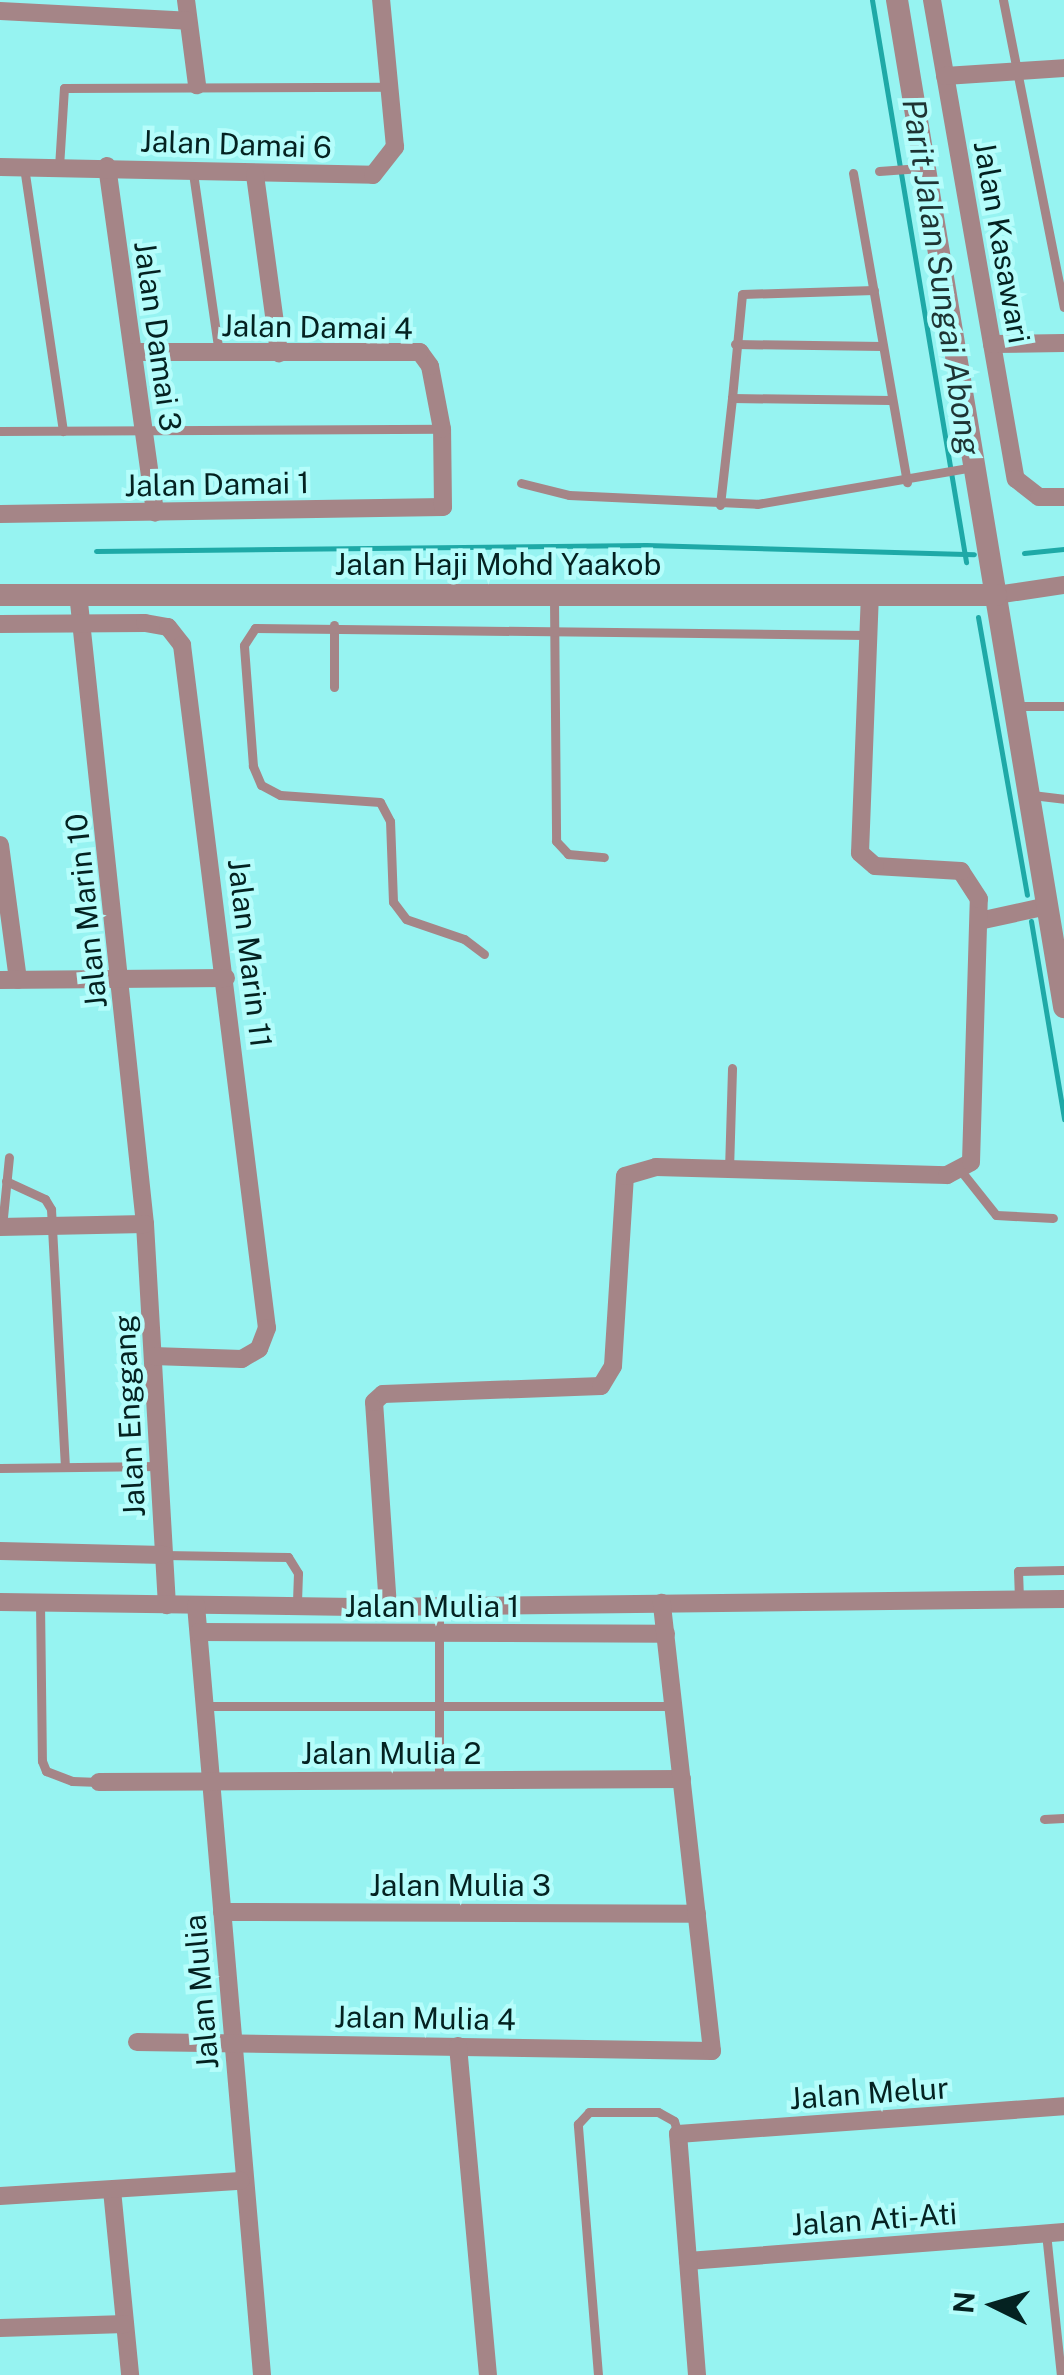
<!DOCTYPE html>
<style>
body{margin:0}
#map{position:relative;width:1064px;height:2375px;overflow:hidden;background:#96f3f1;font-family:"Public Sans",sans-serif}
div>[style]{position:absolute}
.stream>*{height:5px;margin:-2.5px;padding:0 2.5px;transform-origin:2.5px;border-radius:2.5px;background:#1ea9a7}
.service>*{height:9px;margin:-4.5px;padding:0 4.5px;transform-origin:4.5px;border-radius:4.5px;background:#a58587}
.minor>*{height:18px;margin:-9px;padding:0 9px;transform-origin:9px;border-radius:9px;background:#a58587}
.tertiary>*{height:22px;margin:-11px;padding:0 11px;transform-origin:11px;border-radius:11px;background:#a58587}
span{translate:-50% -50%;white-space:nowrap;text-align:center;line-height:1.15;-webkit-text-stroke:9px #b5fdfb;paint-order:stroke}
.street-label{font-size:30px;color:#042221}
.water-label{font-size:32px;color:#1e3433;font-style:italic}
.north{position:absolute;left:944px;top:2255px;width:100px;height:100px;-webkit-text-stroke:8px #b5fdfb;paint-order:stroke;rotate:275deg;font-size:28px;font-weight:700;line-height:40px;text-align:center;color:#042221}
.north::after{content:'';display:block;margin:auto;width:35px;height:45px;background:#042221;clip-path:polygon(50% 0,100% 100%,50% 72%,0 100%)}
</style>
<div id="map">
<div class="stream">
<div style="left:872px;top:0;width:570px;rotate:80.5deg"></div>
<div style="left:96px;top:551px;width:550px;rotate:-0.63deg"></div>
<div style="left:646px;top:545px;width:328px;rotate:1.6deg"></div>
<div style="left:1024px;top:553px;width:40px;rotate:-5.7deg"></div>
<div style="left:978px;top:617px;width:282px;rotate:80deg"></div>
<div style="left:1031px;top:921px;width:201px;rotate:80.5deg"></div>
</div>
<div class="service">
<div style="left:1003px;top:0;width:313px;rotate:78.8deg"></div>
<div style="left:24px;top:167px;width:267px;rotate:81.6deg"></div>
<div style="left:59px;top:167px;width:79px;rotate:-86.4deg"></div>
<div style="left:64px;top:88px;width:327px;rotate:-0.2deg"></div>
<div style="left:879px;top:171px;width:42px;rotate:-4.1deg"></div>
<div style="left:193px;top:173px;width:182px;rotate:81.8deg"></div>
<div style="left:853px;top:173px;width:314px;rotate:80.1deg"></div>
<div style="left:735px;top:344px;width:147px;rotate:0.8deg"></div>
<div style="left:732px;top:398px;width:104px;rotate:-84.5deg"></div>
<div style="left:742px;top:294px;width:132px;rotate:-1.7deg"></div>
<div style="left:0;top:431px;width:442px;rotate:-0.3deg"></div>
<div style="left:521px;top:483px;width:49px;rotate:14deg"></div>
<div style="left:569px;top:495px;width:188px;rotate:2.7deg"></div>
<div style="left:757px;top:504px;width:219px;rotate:-9.7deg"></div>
<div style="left:720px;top:505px;width:108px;rotate:-83.6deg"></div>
<div style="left:732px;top:398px;width:158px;rotate:0.7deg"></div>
<div style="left:554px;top:599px;width:242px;rotate:89.5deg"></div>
<div style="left:556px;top:841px;width:18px;rotate:47deg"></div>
<div style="left:568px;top:854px;width:36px;rotate:5deg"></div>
<div style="left:334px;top:625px;width:62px;rotate:90deg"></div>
<div style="left:1017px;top:706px;width:47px"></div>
<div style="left:1032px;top:795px;width:32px;rotate:7deg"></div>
<div style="left:484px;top:954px;width:25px;rotate:-143deg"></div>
<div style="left:464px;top:939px;width:61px;rotate:-161deg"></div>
<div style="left:406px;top:919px;width:21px;rotate:-127deg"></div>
<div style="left:393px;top:902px;width:81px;rotate:-92.1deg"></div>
<div style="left:390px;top:821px;width:21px;rotate:-118deg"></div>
<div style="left:380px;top:802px;width:100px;rotate:-176deg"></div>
<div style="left:280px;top:795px;width:21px;rotate:-152deg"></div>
<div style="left:261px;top:785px;width:21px;rotate:-113deg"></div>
<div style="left:253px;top:766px;width:121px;rotate:-94.3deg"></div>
<div style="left:244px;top:645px;width:20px;rotate:-57deg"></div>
<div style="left:255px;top:628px;width:613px;rotate:0.65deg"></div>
<div style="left:729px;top:1170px;width:102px;rotate:-88.3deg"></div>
<div style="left:961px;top:1171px;width:56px;rotate:51.5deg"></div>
<div style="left:996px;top:1215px;width:57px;rotate:3deg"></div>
<div style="left:6px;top:1181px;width:43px;rotate:24.8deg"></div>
<div style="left:45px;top:1199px;width:12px;rotate:59deg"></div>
<div style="left:51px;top:1209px;width:257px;rotate:86.9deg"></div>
<div style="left:2px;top:1227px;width:70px;rotate:-84.3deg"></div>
<div style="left:0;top:1468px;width:159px;rotate:-0.7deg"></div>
<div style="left:164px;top:1555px;width:124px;rotate:0.9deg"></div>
<div style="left:288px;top:1557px;width:19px;rotate:58deg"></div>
<div style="left:298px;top:1573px;width:33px;rotate:92deg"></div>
<div style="left:1019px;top:1599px;width:28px;rotate:-92deg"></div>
<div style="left:1018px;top:1571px;width:46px;rotate:-1.2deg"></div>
<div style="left:40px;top:1602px;width:159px;rotate:89.3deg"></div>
<div style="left:42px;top:1761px;width:11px;rotate:68deg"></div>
<div style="left:46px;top:1771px;width:28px;rotate:21deg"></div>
<div style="left:72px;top:1781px;width:27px;rotate:2deg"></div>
<div style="left:439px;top:1606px;width:174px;rotate:90deg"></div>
<div style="left:205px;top:1706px;width:469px"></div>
<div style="left:1044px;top:1819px;width:20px;rotate:-3deg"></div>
<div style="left:1046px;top:2233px;width:143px;rotate:84deg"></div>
<div style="left:598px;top:2375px;width:252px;rotate:-94.6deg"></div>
<div style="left:578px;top:2124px;width:16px;rotate:-47deg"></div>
<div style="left:589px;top:2112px;width:69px"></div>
<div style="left:658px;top:2112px;width:18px;rotate:29deg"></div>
<div style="left:674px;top:2121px;width:14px;rotate:73deg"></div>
</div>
<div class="minor">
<div style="left:186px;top:0;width:86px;rotate:82.6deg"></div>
<div style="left:932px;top:0;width:486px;rotate:80.1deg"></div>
<div style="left:1016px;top:479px;width:29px;rotate:38deg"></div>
<div style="left:1039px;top:497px;width:25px"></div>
<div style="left:0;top:11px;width:188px;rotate:3deg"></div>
<div style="left:945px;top:76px;width:119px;rotate:-3.8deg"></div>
<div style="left:107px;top:166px;width:350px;rotate:82.1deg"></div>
<div style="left:0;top:167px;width:373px;rotate:1.2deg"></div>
<div style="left:373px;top:175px;width:36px;rotate:-52deg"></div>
<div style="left:395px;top:147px;width:148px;rotate:-95.4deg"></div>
<div style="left:255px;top:175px;width:180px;rotate:82.3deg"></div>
<div style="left:992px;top:344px;width:72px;rotate:-0.8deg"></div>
<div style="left:0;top:514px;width:443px;rotate:-0.9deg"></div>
<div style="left:443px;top:507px;width:78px;rotate:-90.7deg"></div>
<div style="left:442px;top:429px;width:64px;rotate:-100.8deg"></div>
<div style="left:430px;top:366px;width:17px;rotate:-126deg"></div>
<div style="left:420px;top:352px;width:287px;rotate:180deg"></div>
<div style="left:78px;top:593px;width:635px;rotate:83.94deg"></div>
<div style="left:145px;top:1224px;width:382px;rotate:86.7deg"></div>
<div style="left:996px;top:595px;width:69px;rotate:-8.4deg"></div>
<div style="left:0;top:624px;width:145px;rotate:-0.4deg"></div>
<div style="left:145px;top:623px;width:23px;rotate:10deg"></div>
<div style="left:168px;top:627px;width:23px;rotate:52deg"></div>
<div style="left:182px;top:645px;width:688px;rotate:82.91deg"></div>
<div style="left:267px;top:1328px;width:22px;rotate:111deg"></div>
<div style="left:259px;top:1349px;width:20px;rotate:150deg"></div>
<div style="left:242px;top:1359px;width:89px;rotate:-178.1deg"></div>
<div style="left:0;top:845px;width:136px;rotate:82.4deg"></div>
<div style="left:979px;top:921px;width:70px;rotate:-12.4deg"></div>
<div style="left:0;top:980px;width:226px;rotate:-0.5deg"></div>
<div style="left:0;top:1227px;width:145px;rotate:-1.2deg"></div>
<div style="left:0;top:1551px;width:164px;rotate:1.4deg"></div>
<div style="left:0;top:1602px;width:372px;rotate:0.8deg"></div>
<div style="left:372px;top:1607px;width:692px;rotate:-0.66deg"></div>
<div style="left:196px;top:1605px;width:773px;rotate:85.1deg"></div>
<div style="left:388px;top:1607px;width:205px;rotate:-93.9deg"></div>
<div style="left:374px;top:1402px;width:12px;rotate:-42deg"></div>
<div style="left:383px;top:1394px;width:218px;rotate:-2.1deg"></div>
<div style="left:601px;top:1386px;width:23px;rotate:-59deg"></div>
<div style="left:613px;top:1366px;width:190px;rotate:-86.4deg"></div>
<div style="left:625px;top:1176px;width:32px;rotate:-16deg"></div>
<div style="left:656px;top:1167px;width:291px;rotate:1.6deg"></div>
<div style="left:947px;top:1175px;width:27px;rotate:-28deg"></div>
<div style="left:971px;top:1162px;width:263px;rotate:-88.3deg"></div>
<div style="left:979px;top:899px;width:33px;rotate:-123deg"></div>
<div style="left:961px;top:871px;width:86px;rotate:-176.7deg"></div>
<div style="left:875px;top:866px;width:20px;rotate:-139deg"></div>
<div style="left:860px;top:853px;width:259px;rotate:-87.8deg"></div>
<div style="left:199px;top:1632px;width:467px;rotate:0.2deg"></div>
<div style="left:99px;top:1782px;width:583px;rotate:-0.29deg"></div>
<div style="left:222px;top:1912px;width:475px;rotate:0.2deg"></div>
<div style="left:137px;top:2042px;width:575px;rotate:0.9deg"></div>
<div style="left:712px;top:2051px;width:451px;rotate:-96.4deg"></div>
<div style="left:458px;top:2046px;width:330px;rotate:84.8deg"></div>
<div style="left:112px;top:2190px;width:186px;rotate:84.4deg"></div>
<div style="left:0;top:2196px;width:241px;rotate:-3.6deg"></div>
<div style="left:688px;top:2261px;width:377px;rotate:-4.4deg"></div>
<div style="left:0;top:2328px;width:125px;rotate:-1.8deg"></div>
<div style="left:697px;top:2375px;width:242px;rotate:-94.5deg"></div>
<div style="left:678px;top:2134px;width:387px;rotate:-4.1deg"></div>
</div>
<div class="tertiary">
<div style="left:897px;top:0;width:1021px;rotate:80.58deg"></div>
<div style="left:0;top:595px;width:996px"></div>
</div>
<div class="street-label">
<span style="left:236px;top:144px;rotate:2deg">Jalan Damai 6</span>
<span style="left:1002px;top:242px;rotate:80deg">Jalan Kasawari</span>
<span style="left:317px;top:327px;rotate:1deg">Jalan Damai 4</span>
<span style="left:158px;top:336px;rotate:82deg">Jalan Damai 3</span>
<span style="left:217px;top:484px;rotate:-1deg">Jalan Damai 1</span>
<span style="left:498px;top:564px">Jalan Haji Mohd Yaakob</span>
<span style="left:86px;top:911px;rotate:-96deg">Jalan Marin 10</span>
<span style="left:250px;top:953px;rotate:83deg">Jalan Marin 11</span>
<span style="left:129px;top:1416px;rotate:-93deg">Jalan Enggang</span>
<span style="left:432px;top:1606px">Jalan Mulia 1</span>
<span style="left:391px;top:1753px">Jalan Mulia 2</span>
<span style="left:460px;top:1885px">Jalan Mulia 3</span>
<span style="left:201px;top:1992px;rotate:-95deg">Jalan Mulia</span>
<span style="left:425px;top:2018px;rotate:1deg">Jalan Mulia 4</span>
<span style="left:869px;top:2093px;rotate:-4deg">Jalan Melur</span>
<span style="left:874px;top:2219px;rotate:-4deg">Jalan Ati-Ati</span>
</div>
<div class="water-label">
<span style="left:941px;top:277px;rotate:81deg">Parit Jalan Sungai Abong</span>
</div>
<div class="north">N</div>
</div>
